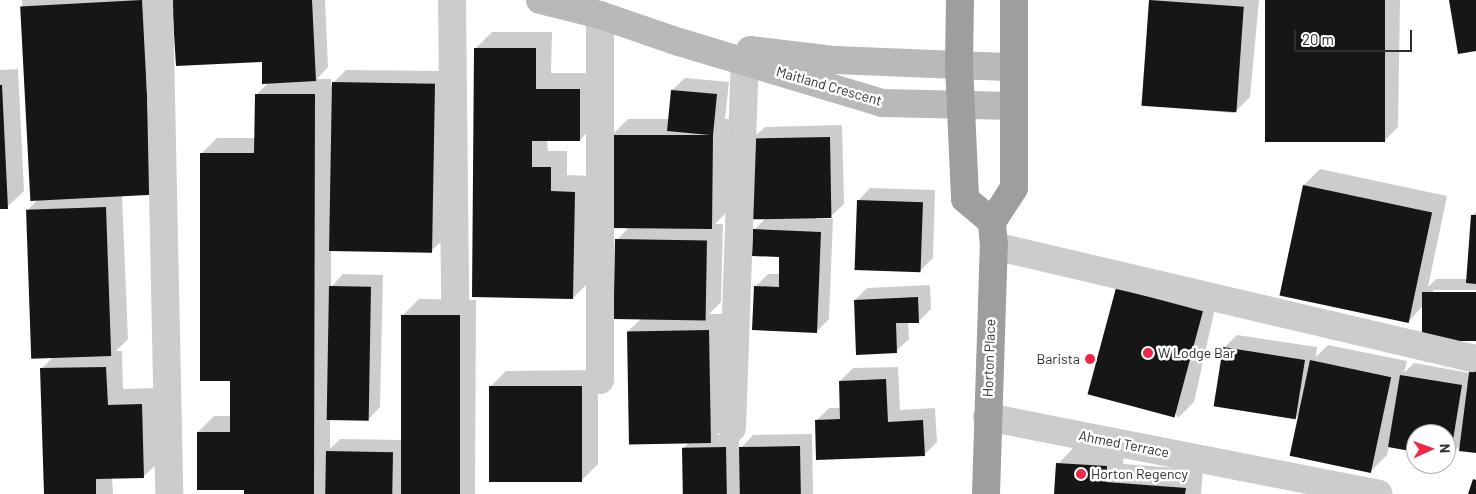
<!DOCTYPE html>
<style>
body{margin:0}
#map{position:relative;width:1476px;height:494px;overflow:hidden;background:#fff;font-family:Barlow,sans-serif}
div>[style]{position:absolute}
.shadow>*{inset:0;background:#0003}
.building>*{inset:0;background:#161616;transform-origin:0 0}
.minor>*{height:28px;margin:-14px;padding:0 14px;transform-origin:14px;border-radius:14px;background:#ccc}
.secondary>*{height:28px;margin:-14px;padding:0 14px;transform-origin:14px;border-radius:14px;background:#b9b9b9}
.trunk>*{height:28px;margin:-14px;padding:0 14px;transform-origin:14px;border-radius:14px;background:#9e9e9e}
.dots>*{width:14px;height:14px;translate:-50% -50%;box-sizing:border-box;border:2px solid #fff;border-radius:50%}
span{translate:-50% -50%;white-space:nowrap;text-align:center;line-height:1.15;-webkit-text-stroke:5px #fff;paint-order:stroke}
.street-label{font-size:14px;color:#2f2f2f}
.poi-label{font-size:14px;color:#2f2f2f}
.left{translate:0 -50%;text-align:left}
.right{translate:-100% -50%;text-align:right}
.north{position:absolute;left:1406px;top:424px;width:50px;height:50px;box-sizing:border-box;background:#fff;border:1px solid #acacac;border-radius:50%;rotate:88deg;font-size:14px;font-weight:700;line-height:20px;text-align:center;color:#2f2f2f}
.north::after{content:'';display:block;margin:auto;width:18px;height:22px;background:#f12645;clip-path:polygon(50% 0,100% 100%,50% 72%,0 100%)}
.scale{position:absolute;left:1294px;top:30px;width:118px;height:22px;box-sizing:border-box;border:2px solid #2f2f2f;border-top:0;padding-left:6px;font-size:15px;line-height:18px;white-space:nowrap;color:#2f2f2f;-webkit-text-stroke:4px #fff;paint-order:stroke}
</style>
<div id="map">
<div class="shadow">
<div style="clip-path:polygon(22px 0,161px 0,168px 175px,122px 195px,128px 339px,116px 351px,122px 351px,123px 389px,158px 388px,160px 461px,143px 477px,112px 477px,113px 494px,45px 494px,41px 369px,53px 357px,27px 211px,39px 198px)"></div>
<div style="clip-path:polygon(173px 0,325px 0,328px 67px,317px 79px,331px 79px,331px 85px,346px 70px,447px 71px,445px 238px,432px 250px,331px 249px,331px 287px,343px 274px,383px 275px,380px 407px,368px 420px,330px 419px,330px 449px,340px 439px,402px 440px,403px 315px,419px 299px,476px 300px,475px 494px,245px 494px,245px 489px,198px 432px,214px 416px,231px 416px,231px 380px,201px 154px,217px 138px,256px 138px,256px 95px,269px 82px,263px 60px)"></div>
<div style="clip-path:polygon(1150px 0,1259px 0,1250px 97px,1234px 113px,1141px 105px)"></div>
<div style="clip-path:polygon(1266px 0,1400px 0,1398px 127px,1382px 143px)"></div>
<div style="clip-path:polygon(492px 32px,552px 32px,551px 73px,596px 73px,596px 123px,580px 140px,547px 140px,548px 151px,567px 151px,567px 175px,591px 176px,589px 282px,573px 298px,476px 48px)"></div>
<div style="clip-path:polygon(18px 69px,24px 191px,7px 207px,0 208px,0 70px)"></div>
<div style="clip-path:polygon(685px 78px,729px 82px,725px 119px,729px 119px,728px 211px,715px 224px,723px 224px,721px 302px,709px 314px,724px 314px,726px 426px,717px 435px,739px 435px,739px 450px,753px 435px,812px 434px,813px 494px,684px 494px,684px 448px,689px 442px,628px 331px,642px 318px,617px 240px,629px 227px,612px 135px,628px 119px,670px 119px,672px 90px)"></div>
<div style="clip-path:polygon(842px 125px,844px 204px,831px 216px,816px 217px,816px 219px,833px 219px,829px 319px,817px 331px,755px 287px,768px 274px,780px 274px,781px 256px,754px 230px,766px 218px,752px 139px,765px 127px)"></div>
<div style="clip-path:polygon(1320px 169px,1447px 196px,1428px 287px,1436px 279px,1468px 279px,1472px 215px,1476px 212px,1476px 290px,1433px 290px,1433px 293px,1476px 293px,1476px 342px,1422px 307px,1408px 322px,1304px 185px)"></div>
<div style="clip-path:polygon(870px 188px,935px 190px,933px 258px,921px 270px,858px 201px)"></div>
<div style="clip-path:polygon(930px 285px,931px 309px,919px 321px,908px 322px,909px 339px,896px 351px,855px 300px,867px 288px)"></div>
<div style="clip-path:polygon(1118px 289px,1218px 295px,1194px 402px,1178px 418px)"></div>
<div style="clip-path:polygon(1237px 335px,1317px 347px,1316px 357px,1328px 345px,1407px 361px,1404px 373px,1414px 363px,1470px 373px,1476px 452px,1461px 445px,1449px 456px,1446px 456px,1446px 434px,1416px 434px,1416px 451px,1389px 446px,1387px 455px,1371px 471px,1300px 413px,1296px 418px,1224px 348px)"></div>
<div style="clip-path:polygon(898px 367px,900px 410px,935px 408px,937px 442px,924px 455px,816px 421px,829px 408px,841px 408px,840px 381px,853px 368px)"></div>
<div style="clip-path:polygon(598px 370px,598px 464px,582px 480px,490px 387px,506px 371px)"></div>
<div style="clip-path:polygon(1076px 445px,1125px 449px,1123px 464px,1203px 470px,1201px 494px,1055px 494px,1058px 464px)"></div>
</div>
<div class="building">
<div style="left:142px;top:0;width:195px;height:122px;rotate:87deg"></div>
<div style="clip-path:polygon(172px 0,312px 0,316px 81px,262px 84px,262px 62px,176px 66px)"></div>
<div style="left:1149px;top:0;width:95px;height:106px;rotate:4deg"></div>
<div style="left:1265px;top:0;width:120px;height:142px"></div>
<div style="clip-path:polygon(1449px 0,1476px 0,1476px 51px,1458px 54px)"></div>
<div style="clip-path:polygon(474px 48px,536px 48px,536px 89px,580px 89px,580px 141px,532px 141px,532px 167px,551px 167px,551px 191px,575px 192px,573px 299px,472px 297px)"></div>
<div style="left:332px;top:82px;width:103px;height:169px;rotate:1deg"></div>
<div style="clip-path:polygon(0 85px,2px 85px,8px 209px,0 209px)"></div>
<div style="clip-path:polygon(671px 90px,717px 94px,713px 135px,712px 229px,610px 228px,610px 135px,710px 135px,667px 131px)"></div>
<div style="clip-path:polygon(255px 94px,315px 94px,314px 494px,244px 494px,244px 490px,197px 490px,197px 432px,230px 432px,230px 381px,200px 381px,200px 153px,254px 153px)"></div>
<div style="left:830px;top:137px;width:81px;height:79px;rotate:89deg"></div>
<div style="left:1303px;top:185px;width:132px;height:113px;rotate:12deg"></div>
<div style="left:857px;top:200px;width:66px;height:70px;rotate:2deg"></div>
<div style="left:106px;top:207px;width:149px;height:80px;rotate:88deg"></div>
<div style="clip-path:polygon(1471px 215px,1476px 215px,1476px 284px,1466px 283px)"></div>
<div style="clip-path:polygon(753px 229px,821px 232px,817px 333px,752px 330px,754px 286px,779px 287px,779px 257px,752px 256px)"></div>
<div style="left:615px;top:239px;width:92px;height:80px;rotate:1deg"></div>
<div style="left:329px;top:286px;width:42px;height:134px;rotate:1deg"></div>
<div style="left:1116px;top:288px;width:90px;height:110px;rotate:15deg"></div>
<div style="left:1422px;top:292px;width:54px;height:49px"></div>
<div style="clip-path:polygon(918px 297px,919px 323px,896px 323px,897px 353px,856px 355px,854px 300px)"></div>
<div style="left:401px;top:315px;width:59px;height:179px"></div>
<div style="left:709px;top:330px;width:113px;height:82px;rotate:89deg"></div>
<div style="left:1223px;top:347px;width:83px;height:60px;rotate:9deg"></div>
<div style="left:1310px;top:360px;width:83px;height:98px;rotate:12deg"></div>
<div style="clip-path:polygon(1470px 365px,1476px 366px,1476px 453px,1459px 451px)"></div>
<div style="clip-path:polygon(106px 367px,108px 405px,142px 404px,144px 478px,96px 479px,96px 494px,44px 494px,40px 368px)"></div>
<div style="clip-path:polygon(1400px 375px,1462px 385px,1450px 458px,1446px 457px,1446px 434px,1416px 434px,1416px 452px,1388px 447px)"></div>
<div style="clip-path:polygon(886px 379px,888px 422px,923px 420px,925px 456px,816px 460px,815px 420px,840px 419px,839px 381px)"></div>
<div style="left:489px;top:386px;width:93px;height:96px"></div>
<div style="left:800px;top:446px;width:48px;height:61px;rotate:89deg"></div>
<div style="left:726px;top:447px;width:47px;height:44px;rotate:89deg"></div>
<div style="left:326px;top:451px;width:67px;height:43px;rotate:1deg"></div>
<div style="clip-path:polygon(1056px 463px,1107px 466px,1106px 482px,1186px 488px,1185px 494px,1054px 494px)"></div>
<div style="clip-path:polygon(1473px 479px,1476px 480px,1476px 494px,1468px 494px)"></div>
</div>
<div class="minor">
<div style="left:159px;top:0;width:494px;rotate:88.8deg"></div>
<div style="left:452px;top:0;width:301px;rotate:89.4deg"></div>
<div style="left:600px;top:15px;width:365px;rotate:90deg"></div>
<div style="left:994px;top:246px;width:491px;rotate:13.2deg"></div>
<div style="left:987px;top:417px;width:399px;rotate:11.1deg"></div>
<div style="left:732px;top:428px;width:366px;rotate:-88deg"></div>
</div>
<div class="secondary">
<div style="left:540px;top:0;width:62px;rotate:14deg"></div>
<div style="left:600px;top:15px;width:83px;rotate:18.9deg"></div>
<div style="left:679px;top:42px;width:212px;rotate:16.7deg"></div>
<div style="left:882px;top:103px;width:131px;rotate:1.3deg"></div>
<div style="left:750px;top:50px;width:86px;rotate:6.7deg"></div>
<div style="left:835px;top:60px;width:178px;rotate:2.3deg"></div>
</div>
<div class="trunk">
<div style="left:960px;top:0;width:65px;rotate:90.9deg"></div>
<div style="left:959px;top:65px;width:134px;rotate:87.4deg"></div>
<div style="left:965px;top:199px;width:35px;rotate:40deg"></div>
<div style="left:986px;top:494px;width:248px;rotate:-88.2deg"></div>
<div style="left:994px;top:246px;width:24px;rotate:-95deg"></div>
<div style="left:992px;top:222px;width:40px;rotate:-57.1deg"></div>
<div style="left:1014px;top:188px;width:188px;rotate:-90deg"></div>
</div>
<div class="dots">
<div style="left:1148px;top:353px;background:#f12645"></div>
<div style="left:1090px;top:359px;background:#f12645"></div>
<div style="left:1081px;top:474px;background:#f12645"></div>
</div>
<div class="street-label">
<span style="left:829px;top:86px;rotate:16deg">Maitland Crescent</span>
<span style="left:989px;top:358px;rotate:-88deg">Horton Place</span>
<span style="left:1124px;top:444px;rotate:11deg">Ahmed Terrace</span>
</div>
<div class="poi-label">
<span class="left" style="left:1158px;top:353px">W Lodge Bar</span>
<span class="right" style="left:1080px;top:359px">Barista</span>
<span class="left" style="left:1091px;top:474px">Horton Regency</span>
</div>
<div class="north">N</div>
<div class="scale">20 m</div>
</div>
